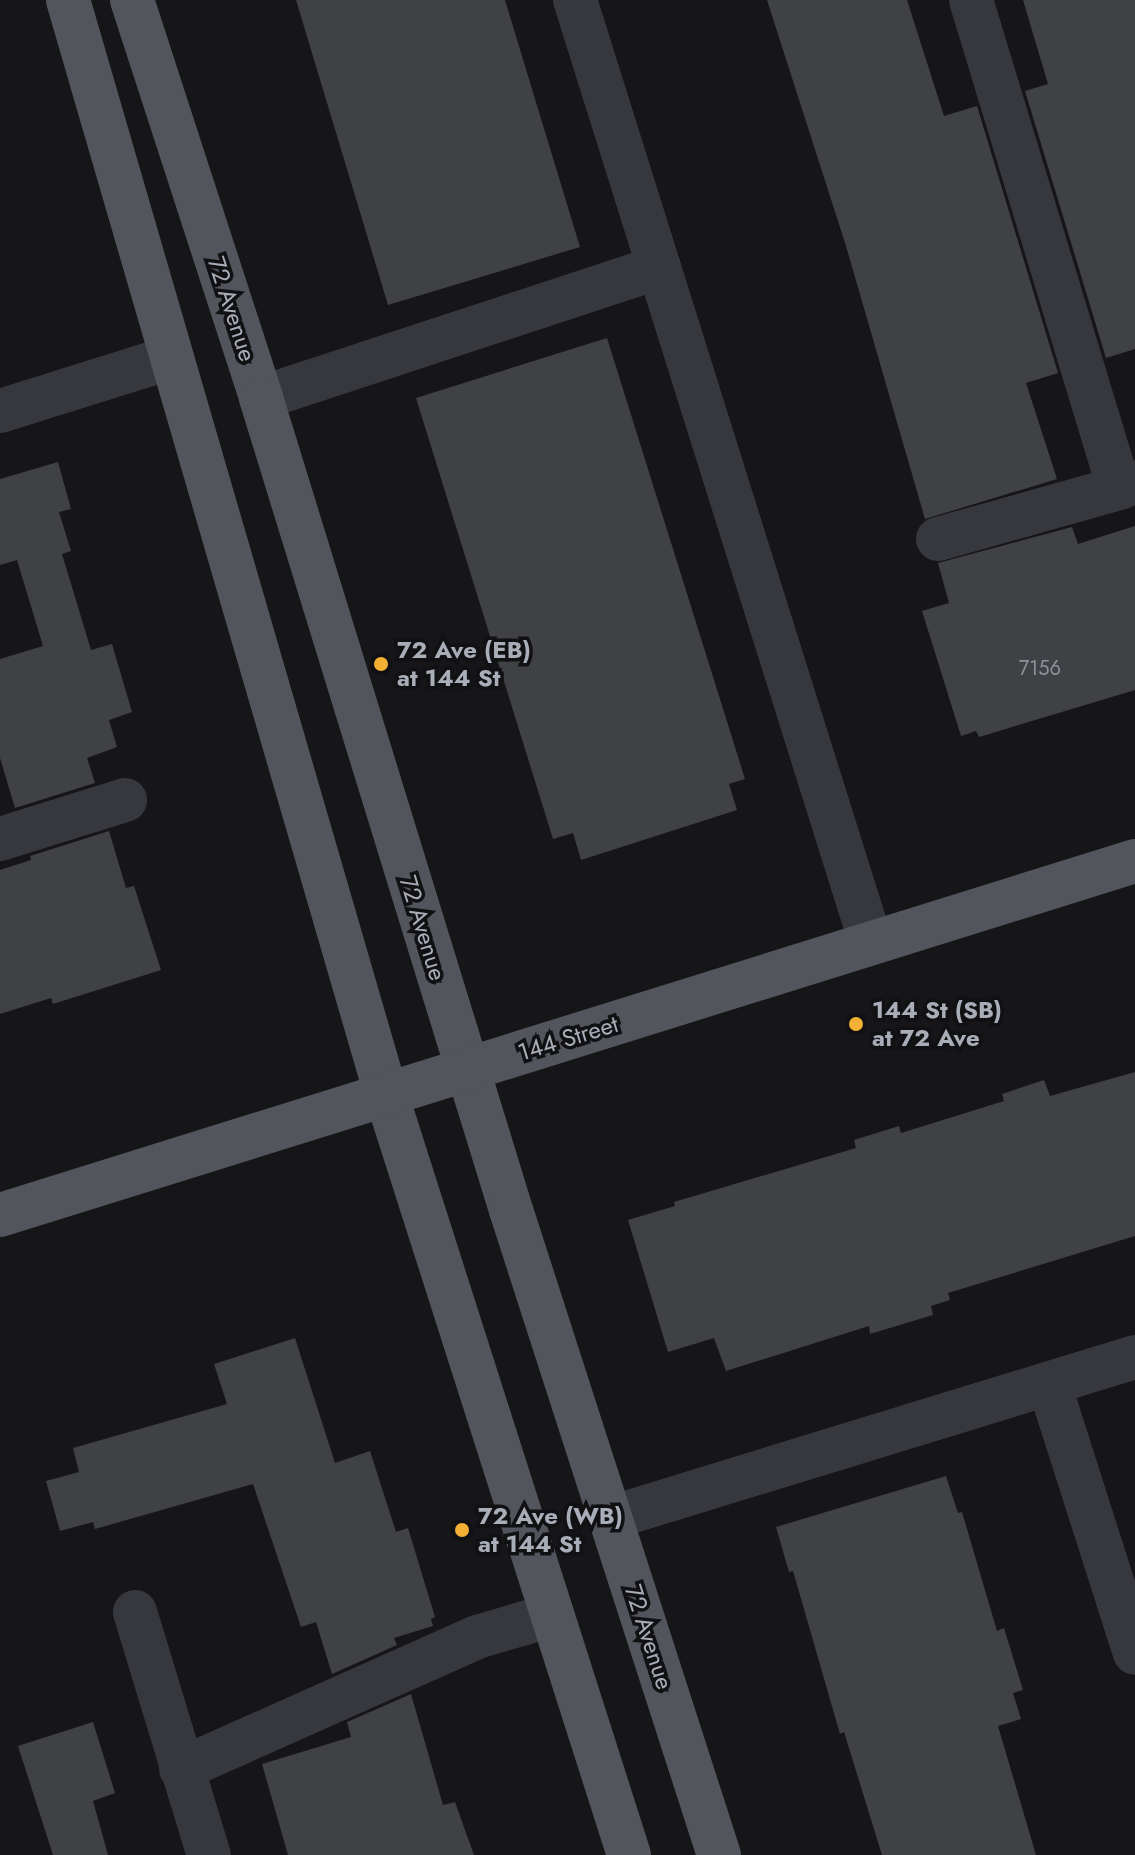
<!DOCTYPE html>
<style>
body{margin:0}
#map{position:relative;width:1135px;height:1855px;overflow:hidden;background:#161618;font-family:Jost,sans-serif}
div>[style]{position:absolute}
.building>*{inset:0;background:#404145}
.minor>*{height:44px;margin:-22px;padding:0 22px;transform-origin:22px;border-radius:22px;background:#37383d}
.major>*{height:44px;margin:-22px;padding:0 22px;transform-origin:22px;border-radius:22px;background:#53555c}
.dots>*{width:22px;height:22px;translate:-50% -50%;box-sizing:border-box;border:4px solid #111113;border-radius:50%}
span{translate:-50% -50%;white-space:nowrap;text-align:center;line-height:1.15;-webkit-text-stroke:7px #111113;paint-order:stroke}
.number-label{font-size:20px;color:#8e929b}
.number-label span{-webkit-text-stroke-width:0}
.street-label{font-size:24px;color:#a8adb8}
.poi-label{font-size:24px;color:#a8adb8;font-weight:700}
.left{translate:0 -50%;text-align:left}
</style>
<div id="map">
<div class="building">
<div style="clip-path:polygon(296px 0,505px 0,580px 247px,388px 305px)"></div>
<div style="clip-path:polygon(767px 0,907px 0,944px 116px,977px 106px,1058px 373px,1026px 383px,1057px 479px,925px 519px,846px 246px)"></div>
<div style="clip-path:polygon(1023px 0,1135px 0,1135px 349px,1106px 358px,1025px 91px,1048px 84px)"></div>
<div style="clip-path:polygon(607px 338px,745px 779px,729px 784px,737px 810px,581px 860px,573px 833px,553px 839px,416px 398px)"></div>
<div style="clip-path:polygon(58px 462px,71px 509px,59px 512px,71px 551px,62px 554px,91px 650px,112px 644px,132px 712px,109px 720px,117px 747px,87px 758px,95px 783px,15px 808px,0 758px,0 659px,43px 646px,17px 560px,0 565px,0 479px)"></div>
<div style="clip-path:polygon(1135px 526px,1135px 690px,979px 737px,976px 731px,961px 736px,922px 611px,949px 603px,938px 563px,1072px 527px,1078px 544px)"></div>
<div style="clip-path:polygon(109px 831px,126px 888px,134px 886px,161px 970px,53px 1004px,51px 998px,0 1014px,0 870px,31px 860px,30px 856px)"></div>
<div style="clip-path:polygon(1135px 1072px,1135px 1236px,948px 1293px,950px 1300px,931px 1306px,933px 1315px,870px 1334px,869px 1326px,726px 1371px,714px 1338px,668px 1352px,628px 1220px,675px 1206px,674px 1202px,856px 1148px,854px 1140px,899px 1126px,901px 1133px,1004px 1101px,1002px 1094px,1044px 1080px,1050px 1096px)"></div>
<div style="clip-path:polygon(295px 1338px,335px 1463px,370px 1451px,396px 1532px,408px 1528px,435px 1617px,431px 1619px,433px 1626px,394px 1638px,397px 1645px,332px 1674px,316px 1622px,301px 1627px,253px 1484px,95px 1529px,93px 1522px,60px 1531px,46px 1481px,79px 1472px,73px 1448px,227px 1404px,214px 1364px)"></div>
<div style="clip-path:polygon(946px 1476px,958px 1513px,962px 1512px,997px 1631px,1004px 1628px,1023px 1690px,1013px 1693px,1021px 1719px,998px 1726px,1036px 1855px,882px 1855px,844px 1732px,840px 1734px,793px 1571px,789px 1572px,776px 1527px)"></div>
<div style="clip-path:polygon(411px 1694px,443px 1805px,455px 1802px,474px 1855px,288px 1855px,262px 1764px,351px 1737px,347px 1722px)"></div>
<div style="clip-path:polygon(93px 1722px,115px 1793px,93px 1801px,108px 1855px,53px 1855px,18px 1746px)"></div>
</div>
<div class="minor">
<div style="left:575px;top:0;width:988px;rotate:72.57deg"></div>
<div style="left:971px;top:0;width:510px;rotate:73.13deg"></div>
<div style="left:1119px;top:488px;width:17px;rotate:-21deg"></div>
<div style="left:261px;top:398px;width:419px;rotate:-18.2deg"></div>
<div style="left:0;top:411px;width:180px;rotate:-17.4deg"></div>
<div style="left:938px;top:539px;width:188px;rotate:-15.7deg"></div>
<div style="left:0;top:839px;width:131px;rotate:-17.3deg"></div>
<div style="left:1049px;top:1384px;width:282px;rotate:72.3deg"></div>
<div style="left:610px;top:1518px;width:549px;rotate:-17.05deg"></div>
<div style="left:135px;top:1612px;width:254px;rotate:73.1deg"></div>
<div style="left:181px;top:1769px;width:324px;rotate:-24deg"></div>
<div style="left:477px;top:1637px;width:78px;rotate:-16.3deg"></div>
</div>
<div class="major">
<div style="left:68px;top:0;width:1139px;rotate:73.79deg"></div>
<div style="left:386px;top:1094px;width:799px;rotate:72.29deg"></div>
<div style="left:132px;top:0;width:418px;rotate:72deg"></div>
<div style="left:261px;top:398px;width:850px;rotate:72.89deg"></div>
<div style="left:511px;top:1210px;width:678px;rotate:72.13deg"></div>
<div style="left:0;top:1215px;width:1189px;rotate:-17.32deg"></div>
</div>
<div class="dots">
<div style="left:381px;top:664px;background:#f2b134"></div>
<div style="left:856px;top:1024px;background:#f2b134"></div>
<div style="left:462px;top:1530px;background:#f2b134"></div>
</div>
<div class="number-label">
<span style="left:1040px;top:668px">7156</span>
</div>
<div class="street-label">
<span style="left:232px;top:309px;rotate:72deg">72 Avenue</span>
<span style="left:423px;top:928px;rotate:73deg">72 Avenue</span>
<span style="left:568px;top:1038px;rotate:-17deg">144 Street</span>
<span style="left:649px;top:1637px;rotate:72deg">72 Avenue</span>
</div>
<div class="poi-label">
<span class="left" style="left:397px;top:664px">72 Ave (EB)<br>at 144 St</span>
<span class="left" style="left:872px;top:1024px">144 St (SB)<br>at 72 Ave</span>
<span class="left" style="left:478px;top:1530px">72 Ave (WB)<br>at 144 St</span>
</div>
</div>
